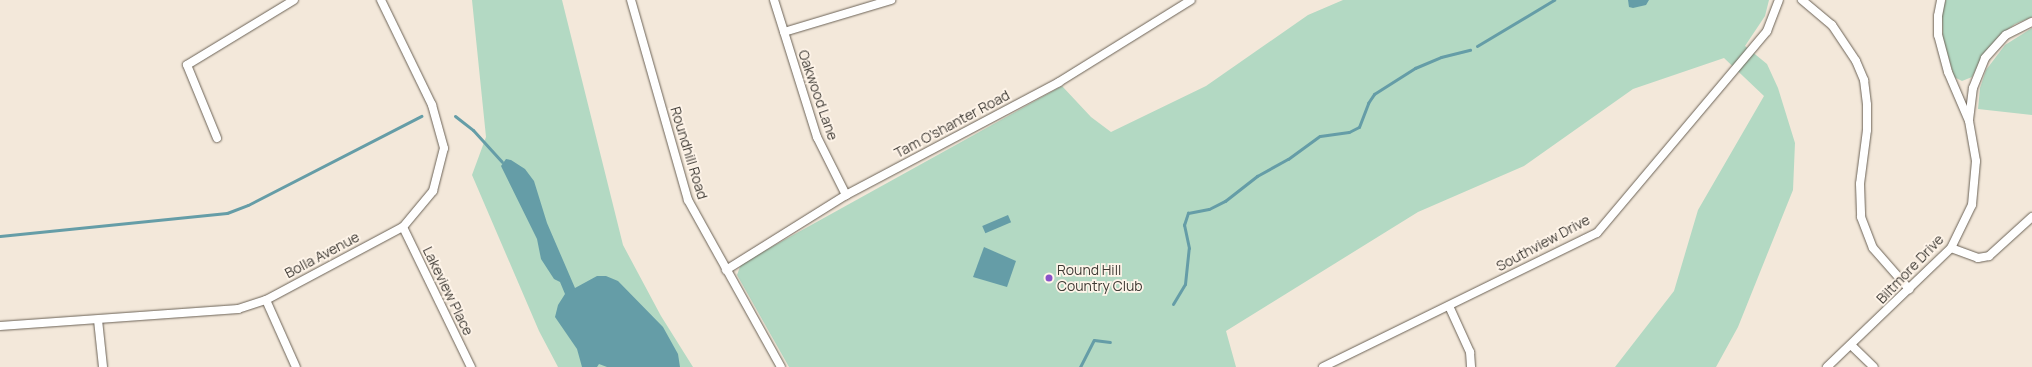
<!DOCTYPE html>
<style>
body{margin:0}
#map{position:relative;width:2032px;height:367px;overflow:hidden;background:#f3e8da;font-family:Manrope,sans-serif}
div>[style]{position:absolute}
.green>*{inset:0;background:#b3d9c3}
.water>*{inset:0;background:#659da7;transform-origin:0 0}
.stream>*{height:3px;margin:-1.5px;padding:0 1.5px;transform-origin:1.5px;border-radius:1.5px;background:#659da7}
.roads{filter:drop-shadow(0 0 1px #6b6256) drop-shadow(0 0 1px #6b6256)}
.minor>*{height:8px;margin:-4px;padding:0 4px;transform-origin:4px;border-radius:4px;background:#fff}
.dots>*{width:11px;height:11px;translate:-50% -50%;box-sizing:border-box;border:2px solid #fff5ea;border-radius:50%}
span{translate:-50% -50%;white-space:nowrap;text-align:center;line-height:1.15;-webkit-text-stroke:3.5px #fff5ea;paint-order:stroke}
.street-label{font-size:14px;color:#3f3b35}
.poi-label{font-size:14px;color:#3f3b35}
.left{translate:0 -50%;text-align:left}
</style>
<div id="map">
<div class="green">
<div style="clip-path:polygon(472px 0,562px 0,623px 245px,661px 316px,693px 367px,558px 367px,539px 331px,472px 175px,486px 137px)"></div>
<div style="clip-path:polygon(1343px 0,1769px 0,1765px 16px,1745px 46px,1767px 64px,1778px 88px,1795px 143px,1793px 190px,1738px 327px,1716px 367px,1615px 367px,1674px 291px,1698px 210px,1764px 96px,1724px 58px,1633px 89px,1524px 166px,1418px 212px,1226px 331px,1236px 367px,789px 367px,737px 275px,741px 264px,1062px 86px,1091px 117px,1111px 132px,1206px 86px,1308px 15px)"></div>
<div style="clip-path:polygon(2032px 0,2032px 17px,2015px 24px,1998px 37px,1982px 57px,1972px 77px,1962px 81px,1954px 77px,1943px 38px,1942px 10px,1946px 0)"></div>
<div style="clip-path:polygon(2032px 28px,2032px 115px,1978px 109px,1980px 88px,1986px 70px,2005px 45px)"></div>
</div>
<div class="water">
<div style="clip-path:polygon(1628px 0,1649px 0,1646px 5px,1633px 8px,1629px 7px)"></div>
<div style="clip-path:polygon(506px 159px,511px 160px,525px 169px,534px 181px,547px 223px,575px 288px,597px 276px,606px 276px,618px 281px,663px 327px,678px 354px,680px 367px,607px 367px,599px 364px,597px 367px,582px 367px,577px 349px,555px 317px,558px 305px,565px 294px,560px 282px,554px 279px,541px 259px,537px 239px,501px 166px)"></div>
<div style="left:1008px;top:215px;width:8px;height:28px;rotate:67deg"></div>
<div style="clip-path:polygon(984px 247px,1016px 261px,1007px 287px,973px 277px)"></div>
</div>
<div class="stream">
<div style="left:1477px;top:46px;width:90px;rotate:-30.9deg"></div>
<div style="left:455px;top:116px;width:23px;rotate:38deg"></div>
<div style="left:473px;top:130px;width:43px;rotate:47.8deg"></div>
<div style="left:0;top:236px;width:228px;rotate:-5.8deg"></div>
<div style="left:227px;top:213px;width:22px;rotate:-21deg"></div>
<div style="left:248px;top:205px;width:195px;rotate:-27.2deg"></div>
<div style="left:1173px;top:304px;width:23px;rotate:-59deg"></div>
<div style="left:1185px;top:284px;width:36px;rotate:-84deg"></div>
<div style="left:1189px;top:248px;width:24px;rotate:-102deg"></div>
<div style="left:1184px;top:225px;width:13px;rotate:-72deg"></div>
<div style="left:1188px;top:213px;width:21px;rotate:-11deg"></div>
<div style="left:1209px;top:209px;width:18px;rotate:-27deg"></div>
<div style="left:1225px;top:201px;width:41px;rotate:-38deg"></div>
<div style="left:1257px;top:176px;width:35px;rotate:-29deg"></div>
<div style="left:1288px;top:159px;width:39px;rotate:-36deg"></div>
<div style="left:1320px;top:136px;width:29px;rotate:-8deg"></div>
<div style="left:1349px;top:132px;width:11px;rotate:-27deg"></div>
<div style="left:1359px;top:127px;width:26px;rotate:-69deg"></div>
<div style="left:1368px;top:103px;width:11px;rotate:-56deg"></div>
<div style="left:1374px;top:94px;width:49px;rotate:-32.4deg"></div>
<div style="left:1415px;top:68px;width:28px;rotate:-23deg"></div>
<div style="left:1441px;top:57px;width:30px;rotate:-14deg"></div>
<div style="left:1080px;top:367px;width:30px;rotate:-63deg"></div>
<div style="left:1094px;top:340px;width:16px;rotate:7deg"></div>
</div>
<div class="roads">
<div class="minor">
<div style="left:631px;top:0;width:208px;rotate:74.1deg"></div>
<div style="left:688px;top:200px;width:191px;rotate:60.9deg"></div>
<div style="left:774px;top:0;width:144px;rotate:72.6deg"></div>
<div style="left:817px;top:137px;width:65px;rotate:63.4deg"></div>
<div style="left:1802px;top:0;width:39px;rotate:40deg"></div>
<div style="left:1832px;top:25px;width:43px;rotate:56.3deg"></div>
<div style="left:1856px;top:61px;width:21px;rotate:67deg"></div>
<div style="left:1864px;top:80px;width:25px;rotate:83deg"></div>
<div style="left:1867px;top:105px;width:25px;rotate:90deg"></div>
<div style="left:1867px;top:130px;width:54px;rotate:97.4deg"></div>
<div style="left:1860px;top:184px;width:33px;rotate:88deg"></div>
<div style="left:1861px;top:217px;width:33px;rotate:69deg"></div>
<div style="left:1873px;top:248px;width:55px;rotate:48.7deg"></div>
<div style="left:784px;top:32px;width:112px;rotate:-16.7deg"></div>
<div style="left:1969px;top:120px;width:32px;rotate:-83deg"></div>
<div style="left:1973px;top:88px;width:32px;rotate:-68deg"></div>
<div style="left:1985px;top:58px;width:31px;rotate:-48deg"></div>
<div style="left:2006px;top:35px;width:29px;rotate:-27deg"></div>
<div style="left:217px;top:138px;width:79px;rotate:-112.3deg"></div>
<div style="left:187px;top:65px;width:125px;rotate:-31.3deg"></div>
<div style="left:403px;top:227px;width:156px;rotate:64.1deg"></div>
<div style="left:1951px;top:248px;width:29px;rotate:20deg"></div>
<div style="left:1978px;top:258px;width:11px;rotate:-10deg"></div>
<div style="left:1989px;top:256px;width:58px;rotate:-42.2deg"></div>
<div style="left:726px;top:270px;width:142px;rotate:-32deg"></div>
<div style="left:846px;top:195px;width:241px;rotate:-27.9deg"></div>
<div style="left:1059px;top:82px;width:155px;rotate:-31.8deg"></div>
<div style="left:266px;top:300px;width:73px;rotate:65.9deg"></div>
<div style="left:1449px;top:306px;width:51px;rotate:65.5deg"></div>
<div style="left:1470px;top:352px;width:15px;rotate:86deg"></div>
<div style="left:98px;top:320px;width:47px;rotate:83.9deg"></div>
<div style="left:0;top:326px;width:239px;rotate:-4.1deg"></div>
<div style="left:238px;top:309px;width:29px;rotate:-18deg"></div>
<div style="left:266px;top:300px;width:155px;rotate:-28.1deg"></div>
<div style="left:403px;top:227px;width:47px;rotate:-50.2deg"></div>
<div style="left:433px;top:191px;width:44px;rotate:-75.7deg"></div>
<div style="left:444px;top:148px;width:45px;rotate:-105.6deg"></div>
<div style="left:432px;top:105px;width:117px;rotate:-115.9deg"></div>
<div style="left:1852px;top:346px;width:30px;rotate:44deg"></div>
<div style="left:1323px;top:367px;width:305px;rotate:-26.1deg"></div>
<div style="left:1597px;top:233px;width:264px;rotate:-49.9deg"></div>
<div style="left:1767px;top:31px;width:33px;rotate:-69deg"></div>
<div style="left:1827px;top:367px;width:172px;rotate:-43.8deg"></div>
<div style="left:1951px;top:248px;width:48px;rotate:-64deg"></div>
<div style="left:1972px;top:205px;width:44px;rotate:-84.8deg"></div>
<div style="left:1976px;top:161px;width:41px;rotate:-99.9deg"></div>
<div style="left:1969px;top:121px;width:53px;rotate:-113.2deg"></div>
<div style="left:1948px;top:72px;width:38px;rotate:-105deg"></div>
<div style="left:1938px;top:35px;width:19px;rotate:-90deg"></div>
<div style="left:1938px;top:16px;width:16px;rotate:-79deg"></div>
</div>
</div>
<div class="dots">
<div style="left:1049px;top:278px;background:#8a52c9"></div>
</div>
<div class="street-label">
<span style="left:818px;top:95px;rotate:71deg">Oakwood Lane</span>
<span style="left:952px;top:124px;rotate:-28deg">Tam O'shanter Road</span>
<span style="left:689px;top:153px;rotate:73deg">Roundhill Road</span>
<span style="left:1543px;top:243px;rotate:-28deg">Southview Drive</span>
<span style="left:322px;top:255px;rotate:-28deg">Bolla Avenue</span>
<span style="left:1910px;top:269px;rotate:-46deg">Biltmore Drive</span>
<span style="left:448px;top:291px;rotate:64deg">Lakeview Place</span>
</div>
<div class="poi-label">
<span class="left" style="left:1057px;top:278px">Round Hill<br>Country Club</span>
</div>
</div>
